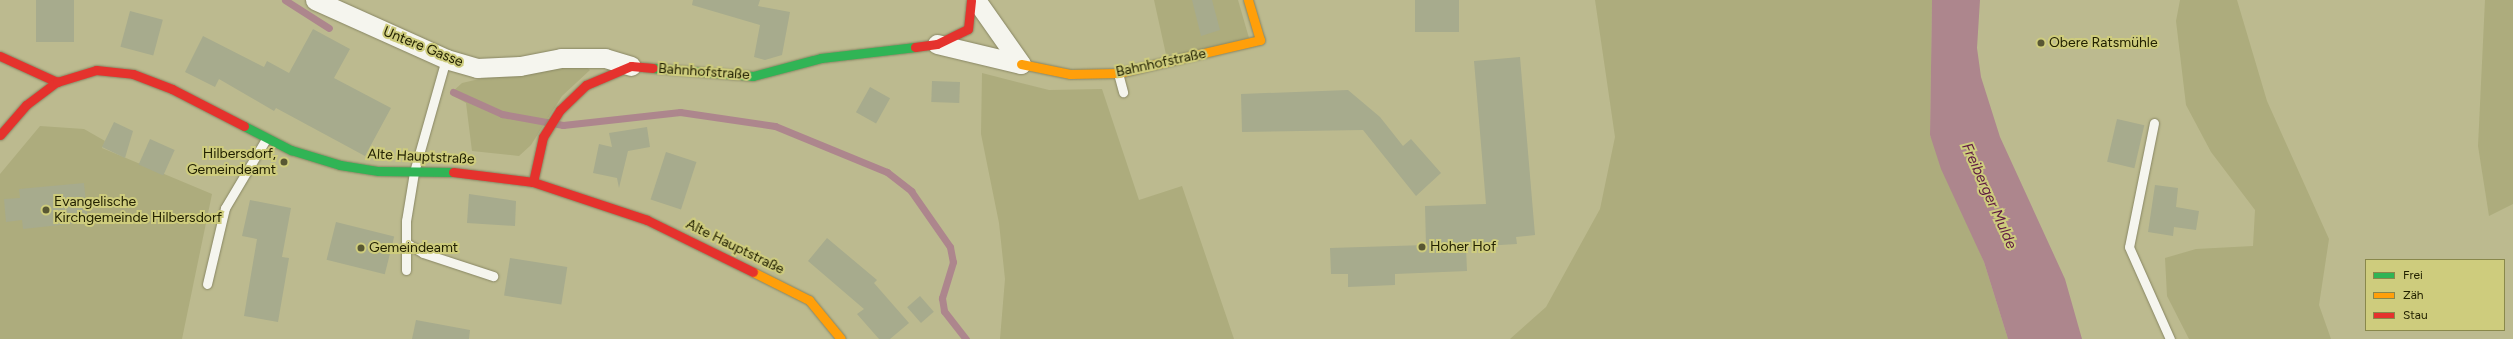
<!DOCTYPE html>
<meta charset="utf-8">
<style>
body{margin:0}
#map{position:relative;width:2513px;height:339px;overflow:hidden;background:#bcba8f;font-family:Figtree,sans-serif}
div>[style]{position:absolute}
.green>*{inset:0;background:#adac7d}
.water>*{inset:0;background:#ad868d}
.stream>*{height:7px;margin:-3.5px;padding:0 3.5px;transform-origin:3.5px;border-radius:3.5px;background:#ad868d}
.building>*{inset:0;background:#a7ab8d;transform-origin:0 0}
.roads{filter:drop-shadow(0 0 1px #888663) drop-shadow(0 0 1px #888663)}
.lane>*{height:9px;margin:-4.5px;padding:0 4.5px;transform-origin:4.5px;border-radius:4.5px;background:#f5f5ee}
.street>*{height:19px;margin:-9.5px;padding:0 9.5px;transform-origin:9.5px;border-radius:9.5px;background:#f5f5ee}
.fast>*{height:9px;margin:-4.5px;padding:0 4.5px;transform-origin:4.5px;border-radius:4.5px;background:#30b455}
.slow>*{height:9px;margin:-4.5px;padding:0 4.5px;transform-origin:4.5px;border-radius:4.5px;background:#ff9f0a}
.jam>*{height:9px;margin:-4.5px;padding:0 4.5px;transform-origin:4.5px;border-radius:4.5px;background:#e5322d}
.dots>*{width:11px;height:11px;translate:-50% -50%;box-sizing:border-box;border:2px solid #cecc7d;border-radius:50%}
span{translate:-50% -50%;white-space:nowrap;text-align:center;line-height:1.15;-webkit-text-stroke:4px #cecc7d;paint-order:stroke}
.poi-label{font-size:14px;color:#222101}
.left{translate:0 -50%;text-align:left}
.right{translate:-100% -50%;text-align:right}
.street-label{font-size:14px;color:#222101}
.water-label{font-size:15px;color:#5f1a43;font-style:italic}
.legend{position:absolute;left:2365px;top:259px;width:140px;height:72px;box-sizing:border-box;background:#cecc7d;border:1px solid #89884b;margin:0;padding:5px 7px;list-style:none;font-size:12px;color:#222101}
.legend li{display:flex;align-items:center;gap:8px;height:20px}
.legend b{width:20px;border:1px solid #89884b}
</style>
<div id="map">
<div class="green">
<div style="clip-path:polygon(1154px 0,1238px 0,1249px 38px,1167px 59px)"></div>
<div style="clip-path:polygon(1595px 0,1932px 0,1930px 135px,1984px 262px,2008px 339px,1510px 339px,1546px 307px,1600px 209px,1615px 137px)"></div>
<div style="clip-path:polygon(2180px 0,2237px 0,2267px 101px,2329px 239px,2319px 305px,2331px 339px,2189px 339px,2167px 296px,2165px 258px,2196px 249px,2253px 246px,2255px 210px,2211px 152px,2186px 105px,2176px 21px)"></div>
<div style="clip-path:polygon(2485px 0,2513px 0,2513px 204px,2489px 216px,2478px 146px)"></div>
<div style="clip-path:polygon(584px 65px,590px 70px,562px 96px,531px 145px,519px 156px,472px 151px,466px 103px,450px 94px,462px 83px,501px 74px)"></div>
<div style="clip-path:polygon(982px 73px,1049px 90px,1102px 89px,1139px 200px,1182px 186px,1234px 339px,1000px 339px,1005px 279px,999px 223px,981px 134px)"></div>
<div style="clip-path:polygon(40px 126px,84px 129px,105px 141px,102px 148px,212px 194px,182px 339px,0 339px,0 174px)"></div>
</div>
<div class="water">
<div style="clip-path:polygon(1932px 0,1980px 0,1977px 48px,1981px 77px,2000px 137px,2065px 279px,2082px 339px,2008px 339px,1984px 262px,1941px 169px,1930px 135px)"></div>
</div>
<div class="stream">
<div style="left:285px;top:0;width:52px;rotate:32.5deg"></div>
<div style="left:453px;top:92px;width:54px;rotate:24.2deg"></div>
<div style="left:502px;top:114px;width:62px;rotate:10.2deg"></div>
<div style="left:563px;top:125px;width:118px;rotate:-6.3deg"></div>
<div style="left:680px;top:112px;width:96px;rotate:8.4deg"></div>
<div style="left:775px;top:126px;width:121px;rotate:22.3deg"></div>
<div style="left:887px;top:172px;width:31px;rotate:38deg"></div>
<div style="left:911px;top:191px;width:68px;rotate:55.1deg"></div>
<div style="left:950px;top:247px;width:15px;rotate:79deg"></div>
<div style="left:953px;top:262px;width:38px;rotate:107deg"></div>
<div style="left:942px;top:298px;width:13px;rotate:81deg"></div>
<div style="left:944px;top:311px;width:36px;rotate:52deg"></div>
</div>
<div class="building">
<div style="left:36px;top:0;width:38px;height:42px"></div>
<div style="clip-path:polygon(693px 0,760px 0,758px 6px,790px 12px,782px 55px,765px 60px,754px 57px,760px 25px,692px 5px)"></div>
<div style="clip-path:polygon(1192px 0,1212px 0,1220px 30px,1201px 36px)"></div>
<div style="left:1415px;top:0;width:44px;height:32px"></div>
<div style="left:130px;top:11px;width:34px;height:37px;rotate:15deg"></div>
<div style="clip-path:polygon(313px 29px,350px 49px,334px 78px,391px 108px,365px 156px,276px 108px,274px 111px,219px 79px,215px 87px,185px 72px,203px 36px,264px 67px,267px 61px,289px 73px)"></div>
<div style="clip-path:polygon(1520px 57px,1535px 235px,1516px 237px,1517px 244px,1466px 247px,1467px 271px,1395px 274px,1395px 285px,1348px 287px,1348px 274px,1331px 274px,1330px 248px,1426px 245px,1425px 206px,1486px 204px,1474px 61px)"></div>
<div style="left:932px;top:81px;width:28px;height:21px;rotate:2deg"></div>
<div style="left:870px;top:87px;width:23px;height:29px;rotate:29deg"></div>
<div style="clip-path:polygon(1348px 90px,1380px 117px,1403px 146px,1411px 139px,1441px 173px,1416px 196px,1363px 130px,1242px 132px,1241px 94px)"></div>
<div style="left:2117px;top:119px;width:28px;height:44px;rotate:13deg"></div>
<div style="clip-path:polygon(114px 122px,133px 131px,125px 158px,102px 147px)"></div>
<div style="clip-path:polygon(647px 127px,650px 147px,628px 151px,619px 188px,617px 178px,593px 173px,599px 144px,612px 147px,609px 133px)"></div>
<div style="left:150px;top:139px;width:27px;height:28px;rotate:24deg"></div>
<div style="left:666px;top:152px;width:32px;height:50px;rotate:18deg"></div>
<div style="clip-path:polygon(84px 183px,88px 222px,23px 229px,22px 220px,6px 222px,4px 199px,20px 198px,19px 189px)"></div>
<div style="clip-path:polygon(2155px 185px,2178px 188px,2176px 207px,2199px 211px,2196px 230px,2174px 227px,2173px 236px,2148px 232px)"></div>
<div style="clip-path:polygon(469px 194px,516px 201px,515px 226px,467px 223px)"></div>
<div style="clip-path:polygon(250px 200px,291px 208px,282px 257px,289px 258px,278px 322px,244px 316px,257px 239px,242px 236px)"></div>
<div style="left:336px;top:222px;width:60px;height:39px;rotate:14deg"></div>
<div style="clip-path:polygon(827px 238px,877px 280px,874px 283px,909px 323px,890px 339px,879px 339px,857px 314px,864px 309px,808px 261px)"></div>
<div style="left:510px;top:258px;width:58px;height:38px;rotate:9deg"></div>
<div style="left:920px;top:296px;width:21px;height:17px;rotate:49deg"></div>
<div style="clip-path:polygon(416px 320px,470px 330px,469px 339px,412px 339px)"></div>
</div>
<div class="roads">
<div class="lane">
<div style="left:1118px;top:73px;width:20px;rotate:75deg"></div>
<div style="left:2154px;top:123px;width:126px;rotate:101.4deg"></div>
<div style="left:2129px;top:247px;width:101px;rotate:66deg"></div>
<div style="left:408px;top:244px;width:17px;rotate:31deg"></div>
<div style="left:423px;top:253px;width:74px;rotate:18.2deg"></div>
<div style="left:406px;top:270px;width:49px;rotate:-90deg"></div>
<div style="left:406px;top:221px;width:50px;rotate:-80.7deg"></div>
<div style="left:414px;top:172px;width:117px;rotate:-74.2deg"></div>
<div style="left:207px;top:284px;width:78px;rotate:-76.7deg"></div>
<div style="left:225px;top:208px;width:80px;rotate:-59.3deg"></div>
</div>
<div class="street">
<div style="left:315px;top:0;width:144px;rotate:24.2deg"></div>
<div style="left:446px;top:59px;width:32px;rotate:16deg"></div>
<div style="left:477px;top:68px;width:43px;rotate:-2.7deg"></div>
<div style="left:520px;top:66px;width:42px;rotate:-11deg"></div>
<div style="left:561px;top:58px;width:44px"></div>
<div style="left:605px;top:58px;width:27px;rotate:17deg"></div>
<div style="left:937px;top:44px;width:86px;rotate:13.4deg"></div>
<div style="left:1021px;top:64px;width:78px;rotate:-125.1deg"></div>
</div>
<div class="fast">
<div style="left:653px;top:68px;width:100px;rotate:4.6deg"></div>
<div style="left:753px;top:76px;width:70px;rotate:-14.8deg"></div>
<div style="left:821px;top:58px;width:95px;rotate:-6.7deg"></div>
<div style="left:244px;top:126px;width:53px;rotate:27.1deg"></div>
<div style="left:291px;top:150px;width:51px;rotate:17deg"></div>
<div style="left:340px;top:165px;width:39px;rotate:9deg"></div>
<div style="left:379px;top:171px;width:74px;rotate:0.8deg"></div>
</div>
<div class="slow">
<div style="left:1021px;top:64px;width:50px;rotate:11.5deg"></div>
<div style="left:1070px;top:74px;width:48px;rotate:-1.2deg"></div>
<div style="left:1118px;top:73px;width:146px;rotate:-13.1deg"></div>
<div style="left:1260px;top:40px;width:42px;rotate:-106.7deg"></div>
<div style="left:753px;top:272px;width:63px;rotate:26.6deg"></div>
<div style="left:809px;top:300px;width:50px;rotate:50.6deg"></div>
</div>
<div class="jam">
<div style="left:915px;top:47px;width:22px;rotate:-8deg"></div>
<div style="left:937px;top:44px;width:34px;rotate:-26deg"></div>
<div style="left:968px;top:29px;width:29px;rotate:-84deg"></div>
<div style="left:0;top:56px;width:63px;rotate:24.5deg"></div>
<div style="left:0;top:135px;width:40px;rotate:-49deg"></div>
<div style="left:26px;top:105px;width:39px;rotate:-37deg"></div>
<div style="left:57px;top:82px;width:41px;rotate:-17.1deg"></div>
<div style="left:96px;top:70px;width:37px;rotate:6deg"></div>
<div style="left:133px;top:74px;width:42px;rotate:21deg"></div>
<div style="left:172px;top:89px;width:81px;rotate:27.2deg"></div>
<div style="left:453px;top:172px;width:81px;rotate:7.1deg"></div>
<div style="left:533px;top:182px;width:120px;rotate:18.4deg"></div>
<div style="left:647px;top:220px;width:118px;rotate:26.1deg"></div>
<div style="left:533px;top:182px;width:46px;rotate:-77.5deg"></div>
<div style="left:543px;top:137px;width:32px;rotate:-58deg"></div>
<div style="left:560px;top:110px;width:36px;rotate:-44deg"></div>
<div style="left:586px;top:85px;width:49px;rotate:-22.9deg"></div>
<div style="left:631px;top:66px;width:22px;rotate:5deg"></div>
</div>
</div>
<div class="dots">
<div style="left:2041px;top:43px;background:#585733"></div>
<div style="left:284px;top:162px;background:#585733"></div>
<div style="left:46px;top:210px;background:#585733"></div>
<div style="left:1422px;top:247px;background:#585733"></div>
<div style="left:361px;top:248px;background:#585733"></div>
</div>
<div class="poi-label">
<span class="left" style="left:2049px;top:43px">Obere Ratsmühle</span>
<span class="right" style="left:276px;top:162px">Hilbersdorf,<br>Gemeindeamt</span>
<span class="left" style="left:54px;top:210px">Evangelische<br>Kirchgemeinde Hilbersdorf</span>
<span class="left" style="left:1430px;top:247px">Hoher Hof</span>
<span class="left" style="left:369px;top:248px">Gemeindeamt</span>
</div>
<div class="street-label">
<span style="left:423px;top:47px;rotate:22deg">Untere Gasse</span>
<span style="left:1161px;top:63px;rotate:-12deg">Bahnhofstraße</span>
<span style="left:704px;top:72px;rotate:4deg">Bahnhofstraße</span>
<span style="left:421px;top:157px;rotate:3deg">Alte Hauptstraße</span>
<span style="left:735px;top:247px;rotate:26deg">Alte Hauptstraße</span>
</div>
<div class="water-label">
<span style="left:1989px;top:196px;rotate:66deg">Freiberger Mulde</span>
</div>
<ul class="legend">
<li><b style="height:5px;background:#30b455"></b>Frei</li>
<li><b style="height:5px;background:#ff9f0a"></b>Zäh</li>
<li><b style="height:5px;background:#e5322d"></b>Stau</li>
</ul>
</div>
